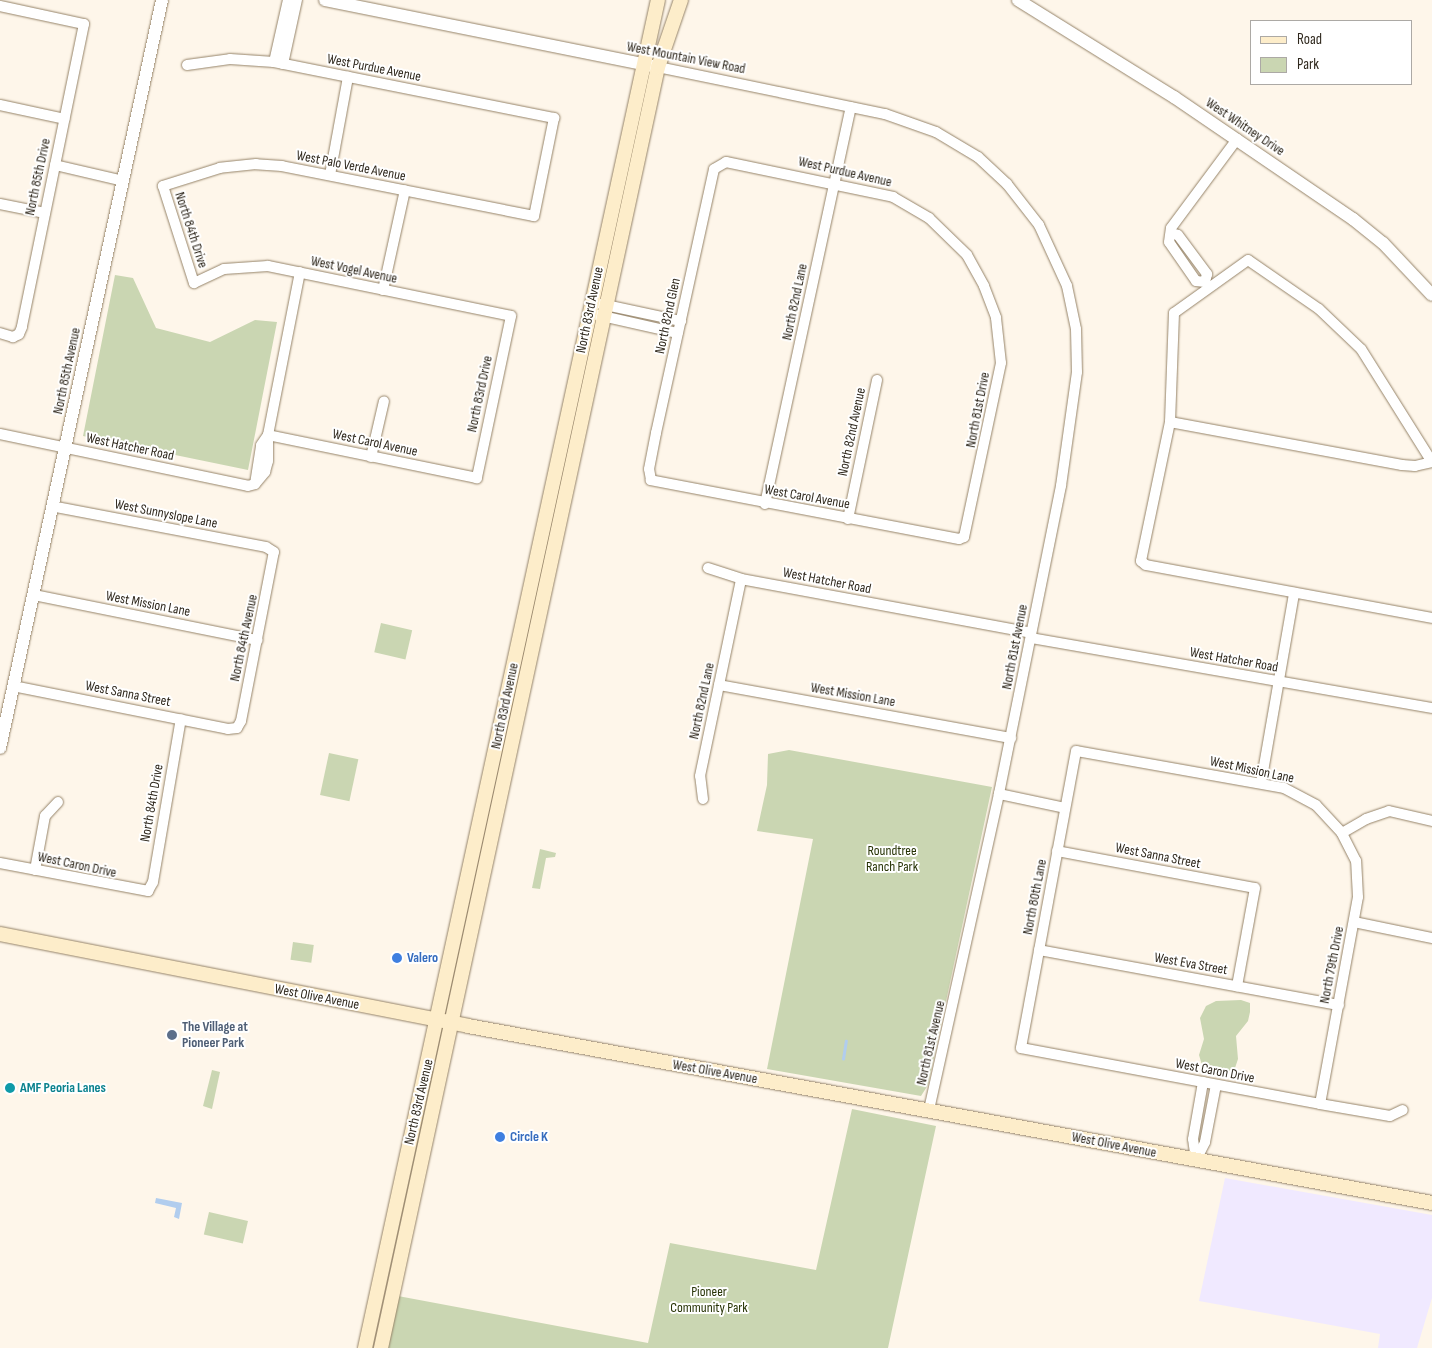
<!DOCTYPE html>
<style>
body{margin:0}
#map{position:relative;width:1432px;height:1348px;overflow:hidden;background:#fef6ea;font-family:"Sofia Sans Condensed",sans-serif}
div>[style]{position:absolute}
.industrial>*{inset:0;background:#f0e9ff}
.green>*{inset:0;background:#cad6b2;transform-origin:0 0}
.water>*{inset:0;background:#b1cdee}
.stream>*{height:2.5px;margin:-1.25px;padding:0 1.25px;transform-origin:1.25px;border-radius:1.25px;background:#b1cdee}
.roads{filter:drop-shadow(0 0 1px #958368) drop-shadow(0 0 1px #958368)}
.minor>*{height:10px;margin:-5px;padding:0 5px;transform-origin:5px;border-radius:5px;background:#fff}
.tertiary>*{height:12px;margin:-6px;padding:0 6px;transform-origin:6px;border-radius:6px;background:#fff}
.secondary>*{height:14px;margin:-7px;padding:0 7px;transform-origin:7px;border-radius:7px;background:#fdedca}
.dots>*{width:14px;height:14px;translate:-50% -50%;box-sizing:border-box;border:2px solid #fff;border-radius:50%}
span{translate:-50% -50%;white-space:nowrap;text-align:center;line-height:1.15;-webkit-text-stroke:4px #fff;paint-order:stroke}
.street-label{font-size:14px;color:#2f281d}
.park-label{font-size:14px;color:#273305}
.shop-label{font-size:14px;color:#366cbe;font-weight:700}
.left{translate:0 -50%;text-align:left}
.service-label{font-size:14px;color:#4e5e75;font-weight:700}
.culture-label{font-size:14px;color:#0d838f;font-weight:700}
.legend{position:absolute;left:1250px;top:20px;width:162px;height:65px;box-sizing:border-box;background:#fff;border:1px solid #aca9a5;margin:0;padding:6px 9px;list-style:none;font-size:15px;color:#2f281d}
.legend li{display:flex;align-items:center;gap:10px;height:25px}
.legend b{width:25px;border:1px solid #aca9a5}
</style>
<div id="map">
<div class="industrial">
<div style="clip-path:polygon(1225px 1178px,1432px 1215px,1432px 1298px,1417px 1348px,1378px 1348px,1380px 1334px,1199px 1301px)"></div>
</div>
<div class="green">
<div style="clip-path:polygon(115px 275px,133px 278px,156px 328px,210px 342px,255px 320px,277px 322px,248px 470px,83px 436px)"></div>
<div style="left:381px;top:623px;width:32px;height:30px;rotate:13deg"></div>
<div style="clip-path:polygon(789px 750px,992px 787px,928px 1085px,921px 1096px,767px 1069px,813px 839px,757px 831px,767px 785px,768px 754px)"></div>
<div style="left:329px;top:753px;width:30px;height:43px;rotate:12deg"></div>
<div style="clip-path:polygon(540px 849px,556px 853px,555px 857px,546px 858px,540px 889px,532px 888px)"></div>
<div style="left:293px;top:942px;width:21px;height:18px;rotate:8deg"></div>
<div style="clip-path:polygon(1241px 1000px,1250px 1003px,1250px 1012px,1248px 1021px,1236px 1036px,1238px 1059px,1235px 1068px,1225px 1073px,1210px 1069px,1202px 1065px,1199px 1055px,1204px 1039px,1200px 1018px,1206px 1006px,1216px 1001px)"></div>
<div style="clip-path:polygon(212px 1070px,220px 1072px,212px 1109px,203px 1106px)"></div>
<div style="clip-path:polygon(852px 1109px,936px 1126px,888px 1348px,387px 1348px,398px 1296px,648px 1343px,670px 1243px,816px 1270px)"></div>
<div style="left:209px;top:1212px;width:40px;height:23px;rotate:13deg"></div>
</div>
<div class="water">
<div style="clip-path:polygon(156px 1198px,182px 1203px,179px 1219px,174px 1217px,176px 1208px,155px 1203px)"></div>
</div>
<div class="stream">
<div style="left:843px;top:1059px;width:18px;rotate:-81deg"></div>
</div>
<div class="roads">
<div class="minor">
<div style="left:0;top:6px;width:86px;rotate:12.1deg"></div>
<div style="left:84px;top:24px;width:309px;rotate:101.6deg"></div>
<div style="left:22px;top:327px;width:8px;rotate:113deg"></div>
<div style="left:19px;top:334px;width:7px;rotate:153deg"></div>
<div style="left:13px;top:337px;width:14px;rotate:-163deg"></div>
<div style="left:274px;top:62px;width:64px;rotate:-77.3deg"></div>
<div style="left:283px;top:64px;width:66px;rotate:-77.7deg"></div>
<div style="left:187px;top:65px;width:43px;rotate:-7.9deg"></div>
<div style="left:230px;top:59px;width:44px;rotate:3.9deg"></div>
<div style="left:274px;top:62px;width:286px;rotate:11.3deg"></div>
<div style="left:554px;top:118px;width:100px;rotate:101.5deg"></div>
<div style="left:534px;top:216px;width:257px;rotate:-168.8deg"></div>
<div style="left:282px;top:166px;width:26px;rotate:-176deg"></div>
<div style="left:256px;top:164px;width:36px;rotate:174deg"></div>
<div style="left:220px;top:168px;width:60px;rotate:162.5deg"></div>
<div style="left:163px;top:186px;width:102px;rotate:72.3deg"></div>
<div style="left:194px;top:283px;width:33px;rotate:-25deg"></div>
<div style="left:224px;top:269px;width:44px;rotate:-3.9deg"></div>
<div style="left:268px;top:266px;width:248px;rotate:11.6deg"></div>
<div style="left:511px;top:316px;width:166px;rotate:101.9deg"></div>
<div style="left:477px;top:478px;width:213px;rotate:-168.4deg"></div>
<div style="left:658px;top:67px;width:232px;rotate:11.7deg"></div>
<div style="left:885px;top:114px;width:54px;rotate:19.4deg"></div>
<div style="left:936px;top:132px;width:49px;rotate:30.8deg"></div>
<div style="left:978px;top:157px;width:40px;rotate:43deg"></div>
<div style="left:1007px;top:184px;width:52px;rotate:52deg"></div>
<div style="left:1039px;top:225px;width:67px;rotate:65.3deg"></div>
<div style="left:1067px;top:286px;width:44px;rotate:78.2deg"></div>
<div style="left:1076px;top:329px;width:43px;rotate:88.7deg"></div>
<div style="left:1077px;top:372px;width:115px;rotate:98deg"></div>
<div style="left:1061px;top:486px;width:314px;rotate:101.4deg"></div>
<div style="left:999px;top:794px;width:325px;rotate:102.5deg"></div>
<div style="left:0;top:105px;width:66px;rotate:12.2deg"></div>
<div style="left:726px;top:162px;width:171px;rotate:11.8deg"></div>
<div style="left:893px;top:197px;width:42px;rotate:30.3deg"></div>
<div style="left:929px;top:218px;width:53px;rotate:44.2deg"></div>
<div style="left:967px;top:255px;width:35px;rotate:61deg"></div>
<div style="left:984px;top:286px;width:34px;rotate:69deg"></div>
<div style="left:996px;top:318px;width:45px;rotate:83.7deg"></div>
<div style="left:1001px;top:363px;width:178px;rotate:102deg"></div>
<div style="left:964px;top:537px;width:5px;rotate:158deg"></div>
<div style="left:959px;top:539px;width:314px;rotate:-169.2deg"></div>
<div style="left:651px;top:480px;width:11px;rotate:-100deg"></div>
<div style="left:649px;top:469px;width:37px;rotate:-79deg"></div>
<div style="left:656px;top:433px;width:270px;rotate:-77.6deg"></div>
<div style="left:714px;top:169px;width:14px;rotate:-30deg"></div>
<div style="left:55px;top:165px;width:70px;rotate:13.2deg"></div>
<div style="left:330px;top:175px;width:100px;rotate:-79.6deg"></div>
<div style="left:0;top:204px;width:46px;rotate:11.3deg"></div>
<div style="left:1171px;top:233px;width:7px;rotate:16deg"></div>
<div style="left:1178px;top:235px;width:49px;rotate:53.4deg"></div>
<div style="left:1207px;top:274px;width:8px;rotate:104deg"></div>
<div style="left:1205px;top:282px;width:9px;rotate:-174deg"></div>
<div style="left:1196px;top:281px;width:47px;rotate:-124.7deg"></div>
<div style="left:1169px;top:242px;width:14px;rotate:-82deg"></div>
<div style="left:1171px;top:228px;width:111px;rotate:-53.4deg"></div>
<div style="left:383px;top:290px;width:102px;rotate:-77.6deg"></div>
<div style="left:601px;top:304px;width:82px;rotate:12deg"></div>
<div style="left:589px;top:313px;width:91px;rotate:12.7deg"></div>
<div style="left:1170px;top:422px;width:236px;rotate:10.5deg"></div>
<div style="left:1402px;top:465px;width:13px;rotate:4deg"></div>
<div style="left:1415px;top:466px;width:17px;rotate:-13deg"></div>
<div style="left:0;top:434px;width:253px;rotate:11.8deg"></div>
<div style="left:248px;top:486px;width:7px;rotate:-16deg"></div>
<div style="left:255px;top:484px;width:16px;rotate:-50deg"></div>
<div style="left:265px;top:472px;width:11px;rotate:-75deg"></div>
<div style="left:268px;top:461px;width:26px;rotate:-90deg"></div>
<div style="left:268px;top:435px;width:166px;rotate:-78.9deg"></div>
<div style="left:371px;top:457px;width:57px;rotate:-76.9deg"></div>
<div style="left:1432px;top:462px;width:133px;rotate:-122.1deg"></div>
<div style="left:1361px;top:349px;width:58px;rotate:-136.4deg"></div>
<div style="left:1319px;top:309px;width:86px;rotate:-145.4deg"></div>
<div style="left:1248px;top:260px;width:91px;rotate:144.4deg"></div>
<div style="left:1174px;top:313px;width:109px;rotate:92.1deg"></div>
<div style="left:1170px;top:422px;width:142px;rotate:101.8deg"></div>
<div style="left:1141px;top:561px;width:6px;rotate:39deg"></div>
<div style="left:1146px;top:565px;width:291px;rotate:10.5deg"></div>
<div style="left:255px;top:484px;width:39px;rotate:-81deg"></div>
<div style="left:261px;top:445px;width:12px;rotate:-55deg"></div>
<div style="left:765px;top:504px;width:406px;rotate:-77.8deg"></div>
<div style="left:848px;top:519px;width:142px;rotate:-78.2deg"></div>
<div style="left:708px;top:568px;width:35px;rotate:18deg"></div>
<div style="left:741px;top:579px;width:295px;rotate:10.5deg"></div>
<div style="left:34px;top:595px;width:228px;rotate:11.4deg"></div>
<div style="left:1031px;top:638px;width:407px;rotate:9.9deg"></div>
<div style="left:719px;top:685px;width:297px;rotate:10.3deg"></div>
<div style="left:13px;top:686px;width:219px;rotate:11.3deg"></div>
<div style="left:228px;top:729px;width:9px;rotate:-6deg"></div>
<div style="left:237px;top:728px;width:8px;rotate:-60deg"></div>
<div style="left:241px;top:721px;width:172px;rotate:-79deg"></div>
<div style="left:274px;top:552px;width:9px;rotate:-148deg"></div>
<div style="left:266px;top:547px;width:218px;rotate:-169.2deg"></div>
<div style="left:1261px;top:783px;width:193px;rotate:-80.1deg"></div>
<div style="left:999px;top:794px;width:67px;rotate:12deg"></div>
<div style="left:703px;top:799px;width:23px;rotate:-97deg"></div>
<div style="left:700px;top:776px;width:201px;rotate:-78.2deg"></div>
<div style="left:1342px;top:833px;width:28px;rotate:-30deg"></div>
<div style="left:1366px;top:819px;width:24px;rotate:-19deg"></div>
<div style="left:1389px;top:811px;width:44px;rotate:13.1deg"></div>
<div style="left:1057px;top:851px;width:201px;rotate:10.6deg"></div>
<div style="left:1255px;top:888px;width:100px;rotate:100.4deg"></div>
<div style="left:0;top:863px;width:151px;rotate:10.7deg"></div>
<div style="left:148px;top:891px;width:10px;rotate:-61deg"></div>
<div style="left:153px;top:882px;width:165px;rotate:-80.3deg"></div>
<div style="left:35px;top:870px;width:55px;rotate:-79.5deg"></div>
<div style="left:45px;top:816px;width:19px;rotate:-47deg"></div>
<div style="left:1354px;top:922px;width:80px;rotate:11.6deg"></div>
<div style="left:1039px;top:950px;width:305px;rotate:10.4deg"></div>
<div style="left:1320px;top:1104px;width:210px;rotate:-79.6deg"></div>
<div style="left:1358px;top:897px;width:36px;rotate:-93deg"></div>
<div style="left:1356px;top:861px;width:31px;rotate:-117deg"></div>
<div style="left:1342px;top:833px;width:38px;rotate:-133deg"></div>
<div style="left:1316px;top:805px;width:36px;rotate:-152deg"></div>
<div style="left:1284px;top:788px;width:211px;rotate:-169.9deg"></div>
<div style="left:1076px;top:751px;width:302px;rotate:100.5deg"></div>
<div style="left:1021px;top:1048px;width:304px;rotate:10.6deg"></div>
<div style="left:1320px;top:1104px;width:71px;rotate:9.7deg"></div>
<div style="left:1390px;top:1116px;width:14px;rotate:-25deg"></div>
<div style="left:1196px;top:1160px;width:21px;rotate:-98deg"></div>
<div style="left:1193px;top:1139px;width:58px;rotate:-80deg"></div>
<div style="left:1196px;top:1160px;width:20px;rotate:-63deg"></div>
<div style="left:1205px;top:1142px;width:58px;rotate:-79.1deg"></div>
</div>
<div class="tertiary">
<div style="left:325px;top:0;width:340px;rotate:11.4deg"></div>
<div style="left:1018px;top:0;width:184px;rotate:31.9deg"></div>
<div style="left:1174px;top:97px;width:217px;rotate:34.3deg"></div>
<div style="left:1353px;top:219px;width:38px;rotate:39deg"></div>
<div style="left:1383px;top:243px;width:71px;rotate:46.7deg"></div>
<div style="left:0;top:748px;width:765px;rotate:-77.78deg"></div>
</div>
<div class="secondary">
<div style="left:0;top:934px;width:477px;rotate:11.1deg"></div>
<div style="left:468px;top:1026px;width:980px;rotate:10.4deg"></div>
<div style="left:365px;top:1348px;width:1379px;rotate:-77.74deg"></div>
<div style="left:381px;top:1348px;width:1311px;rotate:-77.8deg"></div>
<div style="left:658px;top:67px;width:71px;rotate:-71.1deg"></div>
</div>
</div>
<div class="dots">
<div style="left:397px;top:958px;background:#3f7fe0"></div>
<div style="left:172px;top:1035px;background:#5c6f8a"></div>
<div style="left:10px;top:1088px;background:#0f9aa8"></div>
<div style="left:500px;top:1137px;background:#3f7fe0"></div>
</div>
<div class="street-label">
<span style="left:686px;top:58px;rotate:11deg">West Mountain View Road</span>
<span style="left:374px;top:68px;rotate:11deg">West Purdue Avenue</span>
<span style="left:1245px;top:127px;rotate:34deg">West Whitney Drive</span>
<span style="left:351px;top:166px;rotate:11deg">West Palo Verde Avenue</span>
<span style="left:845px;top:172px;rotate:13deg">West Purdue Avenue</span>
<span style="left:38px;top:177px;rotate:-78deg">North 85th Drive</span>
<span style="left:191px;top:230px;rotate:72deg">North 84th Drive</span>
<span style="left:354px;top:270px;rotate:12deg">West Vogel Avenue</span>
<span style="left:795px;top:302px;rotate:-78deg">North 82nd Lane</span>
<span style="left:590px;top:310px;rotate:-78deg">North 83rd Avenue</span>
<span style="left:668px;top:316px;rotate:-78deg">North 82nd Glen</span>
<span style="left:67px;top:371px;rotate:-78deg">North 85th Avenue</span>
<span style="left:480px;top:394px;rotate:-78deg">North 83rd Drive</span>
<span style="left:978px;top:410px;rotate:-79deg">North 81st Drive</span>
<span style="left:852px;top:432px;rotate:-78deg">North 82nd Avenue</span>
<span style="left:375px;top:443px;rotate:12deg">West Carol Avenue</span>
<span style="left:130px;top:447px;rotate:12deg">West Hatcher Road</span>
<span style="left:807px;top:497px;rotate:10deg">West Carol Avenue</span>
<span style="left:166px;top:514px;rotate:11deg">West Sunnyslope Lane</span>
<span style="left:827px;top:581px;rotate:11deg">West Hatcher Road</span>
<span style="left:148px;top:604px;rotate:11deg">West Mission Lane</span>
<span style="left:244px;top:638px;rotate:-78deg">North 84th Avenue</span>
<span style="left:1015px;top:647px;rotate:-79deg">North 81st Avenue</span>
<span style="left:1234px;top:660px;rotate:10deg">West Hatcher Road</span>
<span style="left:128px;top:694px;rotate:11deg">West Sanna Street</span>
<span style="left:853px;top:695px;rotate:10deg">West Mission Lane</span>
<span style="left:702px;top:701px;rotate:-78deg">North 82nd Lane</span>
<span style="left:505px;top:706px;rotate:-78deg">North 83rd Avenue</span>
<span style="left:1252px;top:770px;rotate:12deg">West Mission Lane</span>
<span style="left:152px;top:803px;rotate:-80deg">North 84th Drive</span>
<span style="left:1158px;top:856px;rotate:11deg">West Sanna Street</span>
<span style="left:77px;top:865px;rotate:12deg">West Caron Drive</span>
<span style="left:1035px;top:897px;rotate:-79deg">North 80th Lane</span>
<span style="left:1191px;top:964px;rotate:10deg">West Eva Street</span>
<span style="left:1332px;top:965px;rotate:-79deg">North 79th Drive</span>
<span style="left:317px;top:997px;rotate:11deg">West Olive Avenue</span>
<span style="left:931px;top:1043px;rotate:-77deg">North 81st Avenue</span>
<span style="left:1215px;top:1071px;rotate:11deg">West Caron Drive</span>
<span style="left:715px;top:1072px;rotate:10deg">West Olive Avenue</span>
<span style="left:419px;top:1102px;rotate:-77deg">North 83rd Avenue</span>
<span style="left:1114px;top:1145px;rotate:11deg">West Olive Avenue</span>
</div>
<div class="park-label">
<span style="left:892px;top:859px">Roundtree<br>Ranch Park</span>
<span style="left:709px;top:1300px">Pioneer<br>Community Park</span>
</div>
<div class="shop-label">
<span class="left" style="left:407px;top:958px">Valero</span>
<span class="left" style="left:510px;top:1137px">Circle K</span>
</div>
<div class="service-label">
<span class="left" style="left:182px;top:1035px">The Village at<br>Pioneer Park</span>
</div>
<div class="culture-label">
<span class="left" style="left:20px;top:1088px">AMF Peoria Lanes</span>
</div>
<ul class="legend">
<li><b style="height:6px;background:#fdedca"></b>Road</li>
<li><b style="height:14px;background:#cad6b2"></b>Park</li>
</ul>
</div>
